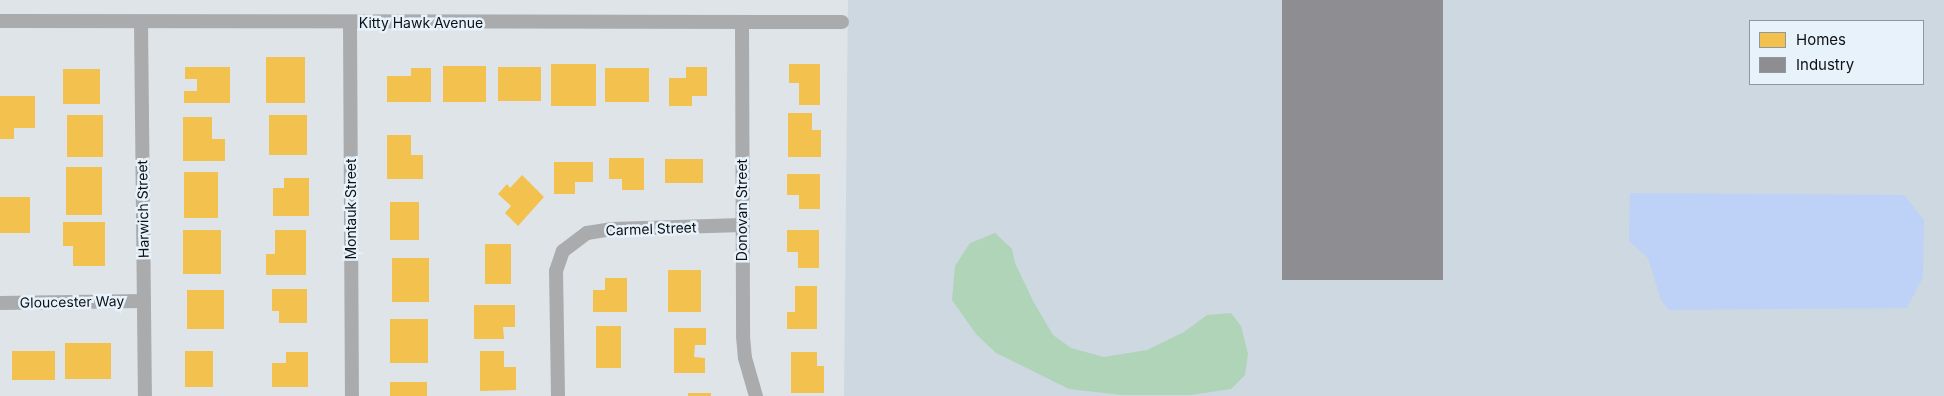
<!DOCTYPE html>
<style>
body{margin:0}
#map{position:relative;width:1944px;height:396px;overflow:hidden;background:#dfe4e9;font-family:Inter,sans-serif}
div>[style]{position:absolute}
.built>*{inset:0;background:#cdd8e1}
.green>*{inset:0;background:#afd4b8}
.water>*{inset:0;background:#bdd2f6}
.homes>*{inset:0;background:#f2c14e;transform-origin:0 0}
.industry>*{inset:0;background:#8d8d92;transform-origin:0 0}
.street>*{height:14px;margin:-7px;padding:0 7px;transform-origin:7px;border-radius:7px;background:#aaabac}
span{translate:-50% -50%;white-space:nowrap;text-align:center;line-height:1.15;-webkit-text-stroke:5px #e8f2fb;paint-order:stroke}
.street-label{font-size:14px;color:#0d1113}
.legend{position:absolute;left:1749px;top:20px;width:175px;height:65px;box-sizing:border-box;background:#e8f2fb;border:1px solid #90989e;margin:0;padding:6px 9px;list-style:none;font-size:15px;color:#0d1113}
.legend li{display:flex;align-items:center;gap:10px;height:25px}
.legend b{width:25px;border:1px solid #90989e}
</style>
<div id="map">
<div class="built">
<div style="clip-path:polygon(evenodd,848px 0,1944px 0,1944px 396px,844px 396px,848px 0,1750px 21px,1923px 21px,1923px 84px,1750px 84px,1750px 21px)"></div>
</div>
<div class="green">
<div style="clip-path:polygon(995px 233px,1012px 249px,1015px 263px,1033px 301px,1053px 335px,1071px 348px,1104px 357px,1147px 350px,1184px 332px,1207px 315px,1231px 313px,1241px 326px,1248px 354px,1245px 375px,1231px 389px,1191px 395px,1122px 395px,1069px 389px,996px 353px,976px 334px,952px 300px,955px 266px,970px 243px)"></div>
</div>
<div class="water">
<div style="clip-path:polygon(1630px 193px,1904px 195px,1924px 220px,1923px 277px,1907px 308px,1669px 310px,1661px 300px,1648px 258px,1629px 241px)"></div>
</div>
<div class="homes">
<div style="left:266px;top:57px;width:39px;height:46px"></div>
<div style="left:551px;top:64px;width:45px;height:42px"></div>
<div style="clip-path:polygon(789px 64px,820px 64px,820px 105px,799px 105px,799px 83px,789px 83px)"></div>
<div style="left:443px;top:66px;width:43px;height:36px"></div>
<div style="clip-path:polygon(185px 67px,230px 67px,230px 103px,184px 103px,184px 91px,197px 91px,197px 79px,185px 79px)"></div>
<div style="left:498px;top:67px;width:43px;height:34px"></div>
<div style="clip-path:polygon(686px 67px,707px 67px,707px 96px,692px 96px,692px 106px,669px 106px,669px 78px,686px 78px)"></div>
<div style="clip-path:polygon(411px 68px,431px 68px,431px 102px,387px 102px,387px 76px,411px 76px)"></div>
<div style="left:605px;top:68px;width:44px;height:34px"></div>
<div style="left:63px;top:69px;width:37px;height:35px"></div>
<div style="clip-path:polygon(0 96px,35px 96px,35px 128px,14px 128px,14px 139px,0 139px)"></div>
<div style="clip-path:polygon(788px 113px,812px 113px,812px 130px,821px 130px,821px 157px,788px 157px)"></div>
<div style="left:67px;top:115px;width:36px;height:42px"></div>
<div style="left:269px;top:115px;width:38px;height:40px"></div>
<div style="clip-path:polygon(183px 117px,212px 117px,212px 139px,225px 139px,225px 161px,183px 161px)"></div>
<div style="clip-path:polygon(387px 135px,411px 135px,411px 155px,423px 155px,423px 179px,387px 179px)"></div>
<div style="clip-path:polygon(609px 158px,644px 158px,644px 190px,622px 190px,622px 179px,609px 179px)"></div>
<div style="left:665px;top:159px;width:38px;height:24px"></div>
<div style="clip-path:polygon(554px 162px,593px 162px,593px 182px,575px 182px,575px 194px,554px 194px)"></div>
<div style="left:66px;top:167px;width:36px;height:48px"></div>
<div style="left:184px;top:172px;width:34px;height:46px"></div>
<div style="clip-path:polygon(787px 174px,820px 174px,820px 209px,799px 209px,799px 195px,787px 195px)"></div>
<div style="clip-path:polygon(522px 175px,544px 197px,518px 226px,505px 213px,511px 206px,498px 194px,507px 184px,510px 188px)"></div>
<div style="clip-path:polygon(284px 178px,309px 178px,309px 216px,273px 216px,273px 188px,284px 188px)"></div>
<div style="left:0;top:197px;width:30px;height:36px"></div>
<div style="left:390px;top:202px;width:29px;height:38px"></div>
<div style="clip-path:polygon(63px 222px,105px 222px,105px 266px,73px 266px,73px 246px,63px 246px)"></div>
<div style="left:183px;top:230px;width:38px;height:44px"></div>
<div style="clip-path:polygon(275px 230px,306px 230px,306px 275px,266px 275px,266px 254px,275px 254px)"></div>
<div style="clip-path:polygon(787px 230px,819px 230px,819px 268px,798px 268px,798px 252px,787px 252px)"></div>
<div style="left:485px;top:244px;width:26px;height:40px"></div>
<div style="left:392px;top:258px;width:37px;height:44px"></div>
<div style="left:668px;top:270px;width:33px;height:42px"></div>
<div style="clip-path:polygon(605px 278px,627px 278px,627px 312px,593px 312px,593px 290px,605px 290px)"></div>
<div style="clip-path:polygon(795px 286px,817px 286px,817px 329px,787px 329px,787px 312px,795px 312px)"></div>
<div style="clip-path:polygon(272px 289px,307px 289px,307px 323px,279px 323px,279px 311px,272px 311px)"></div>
<div style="left:187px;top:290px;width:37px;height:39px"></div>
<div style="clip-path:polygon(474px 305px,515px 305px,515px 327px,503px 327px,504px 339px,474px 339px)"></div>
<div style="left:390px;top:319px;width:38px;height:44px"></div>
<div style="left:596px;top:326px;width:25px;height:42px"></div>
<div style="clip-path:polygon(674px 328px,706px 328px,706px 345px,695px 345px,694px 357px,705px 358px,705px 373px,674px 373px)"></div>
<div style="left:65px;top:343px;width:46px;height:36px"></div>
<div style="left:12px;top:351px;width:43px;height:29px"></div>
<div style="left:185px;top:351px;width:28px;height:36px"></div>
<div style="clip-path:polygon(480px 351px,504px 351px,504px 367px,516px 367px,516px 390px,480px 391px)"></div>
<div style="clip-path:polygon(286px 352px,308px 352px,308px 387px,272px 387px,272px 363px,286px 363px)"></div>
<div style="clip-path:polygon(791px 352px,817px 352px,817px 366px,824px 366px,824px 393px,791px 393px)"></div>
<div style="left:390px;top:382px;width:37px;height:14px"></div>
<div style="left:688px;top:393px;width:23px;height:3px"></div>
</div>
<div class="industry">
<div style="left:1282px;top:0;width:161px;height:280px"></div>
</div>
<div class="street">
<div style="left:1px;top:21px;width:841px;rotate:0.07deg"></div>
<div style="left:141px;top:22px;width:374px;rotate:89.4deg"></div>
<div style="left:350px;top:23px;width:373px;rotate:89.7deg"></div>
<div style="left:742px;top:23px;width:313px;rotate:89.8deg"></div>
<div style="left:743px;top:336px;width:22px;rotate:85deg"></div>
<div style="left:745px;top:358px;width:40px;rotate:74deg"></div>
<div style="left:0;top:303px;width:144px;rotate:-0.8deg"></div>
<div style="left:558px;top:396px;width:125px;rotate:-90.9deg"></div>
<div style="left:556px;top:271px;width:21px;rotate:-71deg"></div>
<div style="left:563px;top:251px;width:30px;rotate:-37deg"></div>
<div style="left:587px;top:233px;width:26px;rotate:-9deg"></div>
<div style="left:613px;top:229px;width:129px;rotate:-1.8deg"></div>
</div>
<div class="street-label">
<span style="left:421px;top:23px">Kitty Hawk Avenue</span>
<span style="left:143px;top:209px;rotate:-91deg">Harwich Street</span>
<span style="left:351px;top:209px;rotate:-90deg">Montauk Street</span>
<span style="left:742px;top:210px;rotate:-90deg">Donovan Street</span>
<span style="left:651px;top:229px;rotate:-2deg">Carmel Street</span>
<span style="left:72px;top:302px;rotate:-1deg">Gloucester Way</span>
</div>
<ul class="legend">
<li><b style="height:14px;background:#f2c14e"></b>Homes</li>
<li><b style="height:14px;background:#8d8d92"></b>Industry</li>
</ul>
</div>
